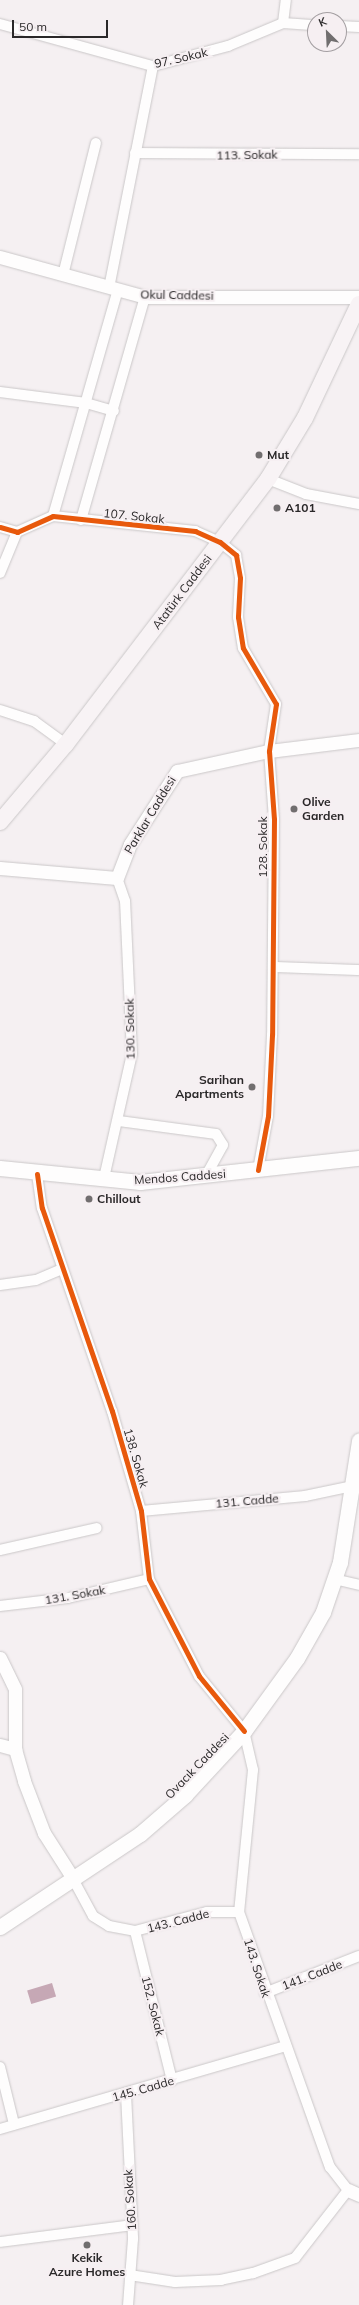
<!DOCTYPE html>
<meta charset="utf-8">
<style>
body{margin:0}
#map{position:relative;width:359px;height:2305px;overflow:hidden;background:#f5f0f2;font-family:Mulish,sans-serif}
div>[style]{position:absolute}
.water>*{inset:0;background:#c6a8b5;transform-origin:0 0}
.roads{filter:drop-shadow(0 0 1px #cac7c8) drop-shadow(0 0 1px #cac7c8)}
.minor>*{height:10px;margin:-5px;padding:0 5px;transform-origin:5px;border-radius:5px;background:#fefdfd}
.tertiary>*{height:13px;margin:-6.5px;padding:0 6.5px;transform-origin:6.5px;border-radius:6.5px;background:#fefdfd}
.secondary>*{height:15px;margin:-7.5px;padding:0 7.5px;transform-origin:7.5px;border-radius:7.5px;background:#fefdfd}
.primary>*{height:16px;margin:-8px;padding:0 8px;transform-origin:8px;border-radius:8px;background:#f8f3f5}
.cycleway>*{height:5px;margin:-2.5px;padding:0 2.5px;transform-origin:2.5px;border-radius:2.5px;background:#e8590c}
.dots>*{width:11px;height:11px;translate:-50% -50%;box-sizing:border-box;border:2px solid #f6eff2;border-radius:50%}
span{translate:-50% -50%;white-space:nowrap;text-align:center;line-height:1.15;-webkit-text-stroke:4px #f6eff2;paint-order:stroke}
.street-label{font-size:12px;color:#2a2829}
.poi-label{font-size:12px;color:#2a2829;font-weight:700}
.left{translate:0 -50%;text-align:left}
.right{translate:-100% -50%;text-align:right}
.north{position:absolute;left:307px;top:12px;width:40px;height:40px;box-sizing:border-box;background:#f6eff2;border:1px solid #a49fa2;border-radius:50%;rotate:336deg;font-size:11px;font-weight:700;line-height:16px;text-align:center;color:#2a2829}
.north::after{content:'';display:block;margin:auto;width:14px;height:18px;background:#716e6f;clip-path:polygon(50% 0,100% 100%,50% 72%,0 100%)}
.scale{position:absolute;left:12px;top:20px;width:96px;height:18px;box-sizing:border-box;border:2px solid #2a2829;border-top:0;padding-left:5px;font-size:12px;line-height:14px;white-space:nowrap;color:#2a2829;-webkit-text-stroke:3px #f6eff2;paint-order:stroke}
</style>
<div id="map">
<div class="water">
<div style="left:52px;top:1983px;width:14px;height:26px;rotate:73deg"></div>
</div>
<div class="roads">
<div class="minor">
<div style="left:283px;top:23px;width:23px;rotate:-83deg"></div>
<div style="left:0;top:24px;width:159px;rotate:15.4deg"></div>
<div style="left:153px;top:66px;width:78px;rotate:-14.9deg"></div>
<div style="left:228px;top:46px;width:60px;rotate:-22.7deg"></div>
<div style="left:283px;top:23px;width:32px;rotate:4deg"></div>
<div style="left:339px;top:26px;width:20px;rotate:3deg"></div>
<div style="left:135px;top:153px;width:224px;rotate:0.3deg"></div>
<div style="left:63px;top:275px;width:136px;rotate:-76deg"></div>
<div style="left:109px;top:288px;width:226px;rotate:-78.8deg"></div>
<div style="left:0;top:392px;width:87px;rotate:7.3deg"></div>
<div style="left:86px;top:403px;width:29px;rotate:16deg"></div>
<div style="left:268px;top:479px;width:41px;rotate:21.5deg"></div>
<div style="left:306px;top:494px;width:54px;rotate:10.7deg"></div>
<div style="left:53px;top:516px;width:235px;rotate:-74deg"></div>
<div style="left:81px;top:520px;width:232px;rotate:-74deg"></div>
<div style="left:0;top:527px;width:18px;rotate:16deg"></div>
<div style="left:17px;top:532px;width:39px;rotate:-24deg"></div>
<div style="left:53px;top:516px;width:143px;rotate:6deg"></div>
<div style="left:195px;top:531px;width:27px;rotate:24deg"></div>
<div style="left:220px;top:542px;width:21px;rotate:39deg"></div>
<div style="left:236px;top:555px;width:23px;rotate:80deg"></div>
<div style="left:240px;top:578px;width:39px;rotate:93deg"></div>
<div style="left:238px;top:617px;width:31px;rotate:81deg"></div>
<div style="left:243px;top:648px;width:65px;rotate:59.5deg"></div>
<div style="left:276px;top:704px;width:48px;rotate:98.5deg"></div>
<div style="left:269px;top:751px;width:68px;rotate:85.8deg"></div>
<div style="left:274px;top:819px;width:216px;rotate:90.5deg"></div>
<div style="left:272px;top:1035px;width:81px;rotate:92.8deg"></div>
<div style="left:268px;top:1116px;width:55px;rotate:100.5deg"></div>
<div style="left:0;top:573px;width:44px;rotate:-67.5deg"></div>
<div style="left:0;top:710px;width:36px;rotate:18deg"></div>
<div style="left:34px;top:721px;width:39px;rotate:36deg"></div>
<div style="left:274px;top:967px;width:85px;rotate:2deg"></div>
<div style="left:119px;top:1121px;width:98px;rotate:7.6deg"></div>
<div style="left:216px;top:1134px;width:13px;rotate:58deg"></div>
<div style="left:223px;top:1145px;width:35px;rotate:119deg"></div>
<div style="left:37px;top:1174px;width:34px;rotate:82deg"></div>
<div style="left:42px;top:1208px;width:215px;rotate:71deg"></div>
<div style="left:112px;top:1411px;width:104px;rotate:73.8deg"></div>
<div style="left:141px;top:1511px;width:68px;rotate:83.3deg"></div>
<div style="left:149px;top:1579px;width:109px;rotate:62.7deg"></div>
<div style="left:199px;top:1676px;width:71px;rotate:50.7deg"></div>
<div style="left:244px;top:1731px;width:40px;rotate:77deg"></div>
<div style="left:253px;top:1770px;width:143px;rotate:95.6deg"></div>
<div style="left:239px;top:1912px;width:271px;rotate:70.4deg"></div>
<div style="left:330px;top:2167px;width:29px;rotate:52deg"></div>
<div style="left:348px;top:2190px;width:86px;rotate:127.9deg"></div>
<div style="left:295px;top:2258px;width:45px;rotate:160.3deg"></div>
<div style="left:253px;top:2273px;width:33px;rotate:168deg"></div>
<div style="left:221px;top:2280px;width:46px;rotate:177.5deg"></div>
<div style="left:175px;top:2282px;width:46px;rotate:-171.2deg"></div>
<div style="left:104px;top:1178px;width:127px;rotate:-77.3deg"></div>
<div style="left:132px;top:1054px;width:153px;rotate:-92.6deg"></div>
<div style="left:125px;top:901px;width:24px;rotate:-109deg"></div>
<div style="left:0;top:1285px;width:36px;rotate:-8deg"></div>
<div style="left:36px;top:1280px;width:28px;rotate:-23deg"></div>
<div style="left:141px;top:1511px;width:165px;rotate:-5.2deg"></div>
<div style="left:305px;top:1496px;width:48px;rotate:-12deg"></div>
<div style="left:0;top:1550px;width:99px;rotate:-12.8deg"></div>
<div style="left:334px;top:1579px;width:26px;rotate:13deg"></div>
<div style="left:0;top:1606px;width:68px;rotate:-6.7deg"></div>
<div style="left:68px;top:1598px;width:83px;rotate:-13.2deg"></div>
<div style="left:72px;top:1877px;width:44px;rotate:61.7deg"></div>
<div style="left:93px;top:1916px;width:19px;rotate:32deg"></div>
<div style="left:109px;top:1926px;width:26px;rotate:11deg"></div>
<div style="left:135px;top:1931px;width:74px;rotate:-14.8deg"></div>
<div style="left:207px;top:1912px;width:32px"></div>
<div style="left:135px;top:1931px;width:154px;rotate:76.1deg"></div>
<div style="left:265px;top:1993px;width:101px;rotate:-21.5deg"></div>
<div style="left:0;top:2067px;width:59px;rotate:76.2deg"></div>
<div style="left:126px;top:2094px;width:145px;rotate:87.2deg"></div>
<div style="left:133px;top:2239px;width:66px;rotate:94.3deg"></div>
<div style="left:0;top:2129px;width:298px;rotate:-16.2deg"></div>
<div style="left:0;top:2242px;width:133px;rotate:-7.3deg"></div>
</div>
<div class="tertiary">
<div style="left:0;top:257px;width:150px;rotate:15.4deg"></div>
<div style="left:145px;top:297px;width:214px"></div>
<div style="left:0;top:868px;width:117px;rotate:4.9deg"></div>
<div style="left:117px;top:878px;width:36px;rotate:-69deg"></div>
<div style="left:130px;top:844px;width:87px;rotate:-57.2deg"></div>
<div style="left:177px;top:771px;width:94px;rotate:-12.3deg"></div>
<div style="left:269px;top:751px;width:91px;rotate:-7deg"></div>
<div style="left:0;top:1658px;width:34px;rotate:64deg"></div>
<div style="left:15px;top:1689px;width:60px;rotate:90deg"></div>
<div style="left:15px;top:1749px;width:33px;rotate:74deg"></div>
<div style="left:24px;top:1781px;width:56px;rotate:69deg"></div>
<div style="left:44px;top:1833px;width:52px;rotate:57.5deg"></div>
<div style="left:0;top:1745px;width:16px;rotate:15deg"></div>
<div style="left:348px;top:2190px;width:12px;rotate:24deg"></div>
</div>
<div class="secondary">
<div style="left:0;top:1168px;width:141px;rotate:5.7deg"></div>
<div style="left:140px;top:1182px;width:220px;rotate:-6.3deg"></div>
<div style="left:0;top:1927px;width:168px;rotate:-33.6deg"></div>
<div style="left:140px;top:1834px;width:60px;rotate:-40.9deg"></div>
<div style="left:185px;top:1795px;width:87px;rotate:-47.3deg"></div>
<div style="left:244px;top:1731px;width:90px;rotate:-54deg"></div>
<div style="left:297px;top:1658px;width:53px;rotate:-60.5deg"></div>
<div style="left:323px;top:1612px;width:53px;rotate:-71.2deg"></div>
<div style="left:340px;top:1562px;width:123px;rotate:-81.1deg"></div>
</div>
<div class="primary">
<div style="left:0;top:822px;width:102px;rotate:-49.8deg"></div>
<div style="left:66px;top:744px;width:333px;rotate:-52.7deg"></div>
<div style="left:268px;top:479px;width:71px;rotate:-58.8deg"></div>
<div style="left:305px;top:418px;width:126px;rotate:-64.7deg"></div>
</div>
</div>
<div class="cycleway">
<div style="left:0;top:527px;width:18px;rotate:16deg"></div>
<div style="left:17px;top:532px;width:39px;rotate:-24deg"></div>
<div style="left:53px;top:516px;width:143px;rotate:6deg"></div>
<div style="left:195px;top:531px;width:27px;rotate:24deg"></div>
<div style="left:220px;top:542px;width:21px;rotate:39deg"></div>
<div style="left:236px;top:555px;width:23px;rotate:80deg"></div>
<div style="left:240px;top:578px;width:39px;rotate:93deg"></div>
<div style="left:238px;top:617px;width:31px;rotate:81deg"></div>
<div style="left:243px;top:648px;width:65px;rotate:59.5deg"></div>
<div style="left:276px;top:704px;width:48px;rotate:98.5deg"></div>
<div style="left:269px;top:751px;width:68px;rotate:85.8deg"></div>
<div style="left:274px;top:819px;width:216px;rotate:90.5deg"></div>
<div style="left:272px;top:1035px;width:81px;rotate:92.8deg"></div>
<div style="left:268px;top:1116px;width:55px;rotate:100.5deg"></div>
<div style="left:37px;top:1174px;width:34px;rotate:82deg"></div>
<div style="left:42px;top:1208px;width:215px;rotate:71deg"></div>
<div style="left:112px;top:1411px;width:104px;rotate:73.8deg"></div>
<div style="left:141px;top:1511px;width:68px;rotate:83.3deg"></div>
<div style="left:149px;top:1579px;width:109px;rotate:62.7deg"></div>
<div style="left:199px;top:1676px;width:71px;rotate:50.7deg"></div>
</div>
<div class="dots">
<div style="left:259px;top:455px;background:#716e6f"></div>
<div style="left:277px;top:508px;background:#716e6f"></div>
<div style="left:294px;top:809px;background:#716e6f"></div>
<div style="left:252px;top:1087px;background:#716e6f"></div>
<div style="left:89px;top:1199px;background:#716e6f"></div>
<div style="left:87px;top:2245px;background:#716e6f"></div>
</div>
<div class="street-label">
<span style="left:181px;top:58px;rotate:-13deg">97. Sokak</span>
<span style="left:247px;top:155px;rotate:-1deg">113. Sokak</span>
<span style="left:177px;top:295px;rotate:1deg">Okul Caddesi</span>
<span style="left:134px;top:516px;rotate:6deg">107. Sokak</span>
<span style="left:182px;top:592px;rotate:-53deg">Atatürk Caddesi</span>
<span style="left:150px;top:815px;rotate:-59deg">Parklar Caddesi</span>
<span style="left:263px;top:847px;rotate:-90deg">128. Sokak</span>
<span style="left:130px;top:1029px;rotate:-91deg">130. Sokak</span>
<span style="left:180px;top:1177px;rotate:-4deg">Mendos Caddesi</span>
<span style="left:136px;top:1458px;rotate:74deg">138. Sokak</span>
<span style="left:247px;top:1501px;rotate:-5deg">131. Cadde</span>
<span style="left:75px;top:1595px;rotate:-10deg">131. Sokak</span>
<span style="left:197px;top:1766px;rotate:-46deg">Ovacık Caddesi</span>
<span style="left:178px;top:1921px;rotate:-14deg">143. Cadde</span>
<span style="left:257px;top:1968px;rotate:72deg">143. Sokak</span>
<span style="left:312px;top:1975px;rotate:-21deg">141. Cadde</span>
<span style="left:153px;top:2006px;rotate:76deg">152. Sokak</span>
<span style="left:143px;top:2089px;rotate:-16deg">145. Cadde</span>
<span style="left:130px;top:2200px;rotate:-94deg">160. Sokak</span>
</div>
<div class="poi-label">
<span class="left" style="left:267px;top:455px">Mut</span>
<span class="left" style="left:285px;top:508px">A101</span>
<span class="left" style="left:302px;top:809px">Olive<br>Garden</span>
<span class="right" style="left:244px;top:1087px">Sarihan<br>Apartments</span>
<span class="left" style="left:97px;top:1199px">Chillout</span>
<span style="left:87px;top:2265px">Kekik<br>Azure Homes</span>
</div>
<div class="north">K</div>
<div class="scale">50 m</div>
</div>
